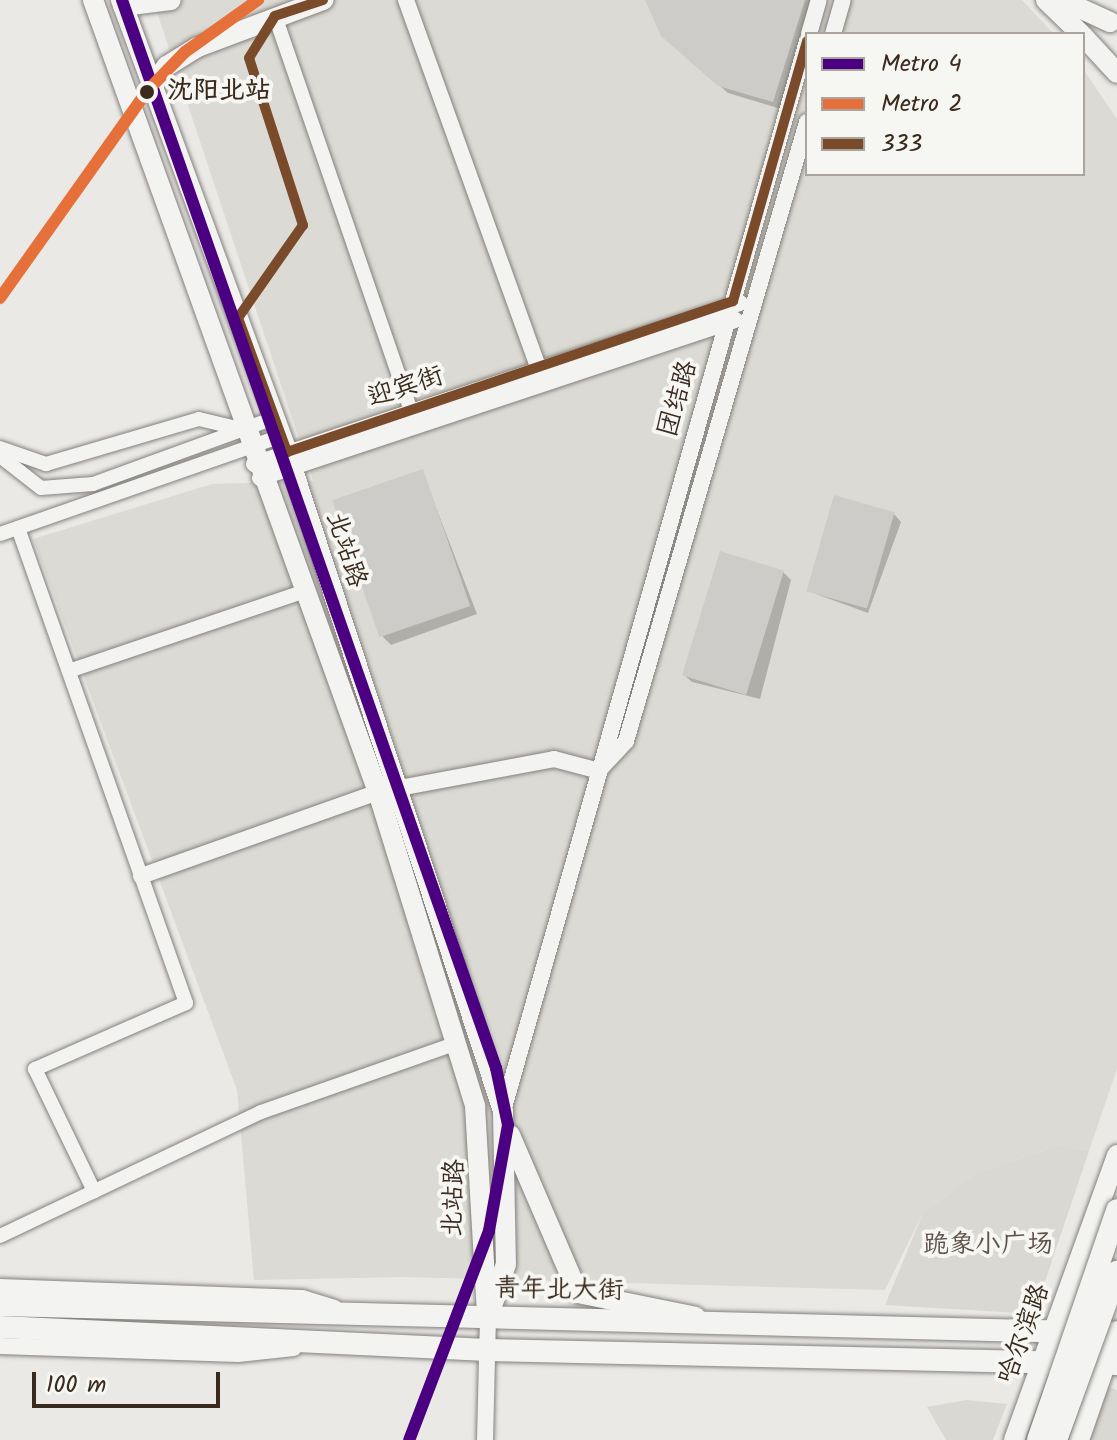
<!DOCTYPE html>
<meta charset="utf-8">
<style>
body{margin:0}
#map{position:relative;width:1117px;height:1440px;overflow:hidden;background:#eae9e6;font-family:Kalam,"LXGW WenKai TC",sans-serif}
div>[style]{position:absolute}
.built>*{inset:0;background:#dbdad4}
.green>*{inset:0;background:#dad8d3}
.shadow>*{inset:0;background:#0003}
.building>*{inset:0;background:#cdccc9;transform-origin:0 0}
.roads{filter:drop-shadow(0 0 2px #85817d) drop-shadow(0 0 2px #85817d)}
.minor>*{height:14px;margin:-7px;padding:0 7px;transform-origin:7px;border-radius:7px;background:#f3f3f1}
.tertiary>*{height:16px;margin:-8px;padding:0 8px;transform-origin:8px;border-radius:8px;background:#f3f3f1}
.secondary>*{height:20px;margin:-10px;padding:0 10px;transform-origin:10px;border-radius:10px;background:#f3f3f1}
.primary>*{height:22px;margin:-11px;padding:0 11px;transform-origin:11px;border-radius:11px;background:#f3f3f1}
.bridges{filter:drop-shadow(0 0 2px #85817d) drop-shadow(0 0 2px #85817d)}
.trunk-bridge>*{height:22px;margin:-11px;padding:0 11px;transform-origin:11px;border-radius:11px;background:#f3f3f1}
.bus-1>*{height:10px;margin:-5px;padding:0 5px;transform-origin:5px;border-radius:5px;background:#7a4b2a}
.metro-1>*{height:12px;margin:-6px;padding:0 6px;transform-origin:6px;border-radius:6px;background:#4b0082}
.metro-2>*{height:12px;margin:-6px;padding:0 6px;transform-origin:6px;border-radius:6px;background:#e5703a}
.dots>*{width:22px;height:22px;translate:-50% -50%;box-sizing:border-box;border:4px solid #f6f6f2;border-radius:50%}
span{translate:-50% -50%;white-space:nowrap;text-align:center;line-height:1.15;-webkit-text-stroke:8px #f6f6f2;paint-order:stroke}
.stop-label{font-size:26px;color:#3b2a1e;font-weight:700}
.left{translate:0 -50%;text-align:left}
.street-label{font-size:26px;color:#3b2a1e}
.park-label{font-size:26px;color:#605248}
.legend{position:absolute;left:805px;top:32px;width:280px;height:144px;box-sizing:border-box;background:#f6f6f2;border:2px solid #aba49d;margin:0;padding:10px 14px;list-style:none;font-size:24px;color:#3b2a1e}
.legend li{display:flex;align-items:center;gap:16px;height:40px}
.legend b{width:40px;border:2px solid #aba49d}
.scale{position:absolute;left:32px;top:1372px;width:188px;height:36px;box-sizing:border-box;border:4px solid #3b2a1e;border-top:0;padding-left:10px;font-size:24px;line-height:28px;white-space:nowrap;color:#3b2a1e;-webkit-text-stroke:6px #f6f6f2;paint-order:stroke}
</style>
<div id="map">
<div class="built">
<div style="clip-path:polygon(153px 0,1022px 0,1054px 34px,807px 34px,807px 174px,1083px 174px,1083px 69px,1117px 119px,1117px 1069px,1089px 1151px,1060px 1145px,976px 1173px,923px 1213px,885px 1290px,404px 1277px,254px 1280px,237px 1090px,33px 539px,212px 484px,313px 481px)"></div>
</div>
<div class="green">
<div style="clip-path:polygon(1060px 1145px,1089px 1151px,1034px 1314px,885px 1305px,923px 1213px,976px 1173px)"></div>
<div style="clip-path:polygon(1109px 1387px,1117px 1390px,1117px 1440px,1090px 1440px)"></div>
<div style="clip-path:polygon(966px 1400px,1007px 1404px,993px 1440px,946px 1440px,927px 1407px)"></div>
</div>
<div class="shadow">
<div style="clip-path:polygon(647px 0,815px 0,781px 109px,728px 93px,671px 43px)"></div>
<div style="clip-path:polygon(422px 471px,477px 614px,391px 645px,383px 637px)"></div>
<div style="clip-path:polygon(894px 514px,901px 522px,868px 613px,808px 591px)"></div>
<div style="clip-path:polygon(783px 572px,791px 580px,760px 699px,692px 682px,684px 675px)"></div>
</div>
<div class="building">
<div style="clip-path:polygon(645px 0,805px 0,773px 102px,718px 86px,661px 36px)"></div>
<div style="left:423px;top:469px;width:145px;height:96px;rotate:71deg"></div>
<div style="left:834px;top:495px;width:63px;height:100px;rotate:16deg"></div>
<div style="left:720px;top:551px;width:67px;height:130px;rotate:17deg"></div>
</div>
<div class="roads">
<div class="minor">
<div style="left:275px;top:16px;width:426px;rotate:71deg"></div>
<div style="left:0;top:448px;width:49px;rotate:19.2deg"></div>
<div style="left:46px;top:464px;width:159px;rotate:-16.4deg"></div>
<div style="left:199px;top:419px;width:43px;rotate:13.4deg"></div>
<div style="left:0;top:456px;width:52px;rotate:38deg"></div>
<div style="left:41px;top:488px;width:52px;rotate:-4.4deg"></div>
<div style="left:93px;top:484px;width:193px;rotate:-20deg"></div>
<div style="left:18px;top:528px;width:504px;rotate:70.52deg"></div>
<div style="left:186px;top:1003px;width:165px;rotate:156.4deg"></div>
<div style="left:35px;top:1069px;width:136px;rotate:64.2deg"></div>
<div style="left:0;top:534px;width:298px;rotate:-19.2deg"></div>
<div style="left:69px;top:671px;width:246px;rotate:-18.7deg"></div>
<div style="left:0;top:1236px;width:289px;rotate:-25.4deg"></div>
<div style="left:261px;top:1112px;width:205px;rotate:-19.4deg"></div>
</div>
<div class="tertiary">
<div style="left:406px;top:0;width:404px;rotate:70.2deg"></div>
<div style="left:809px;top:34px;width:35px;rotate:-74deg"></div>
<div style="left:833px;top:34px;width:35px;rotate:-74deg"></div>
<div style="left:254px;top:464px;width:512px;rotate:-18.33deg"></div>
<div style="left:260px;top:478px;width:501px;rotate:-18.4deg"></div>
<div style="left:602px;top:767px;width:35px;rotate:-47deg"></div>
<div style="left:626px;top:741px;width:645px;rotate:-73.7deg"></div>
<div style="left:141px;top:876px;width:251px;rotate:-19.5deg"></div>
<div style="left:378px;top:792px;width:179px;rotate:-10.6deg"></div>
<div style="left:554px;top:759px;width:47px;rotate:14.9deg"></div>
<div style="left:503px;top:1111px;width:1112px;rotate:-74.14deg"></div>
<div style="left:0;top:1287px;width:302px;rotate:2.1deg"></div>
<div style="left:302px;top:1298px;width:34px;rotate:17deg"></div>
<div style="left:0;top:1346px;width:238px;rotate:1.9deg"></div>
<div style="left:238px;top:1354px;width:56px;rotate:-6.1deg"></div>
<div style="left:485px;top:1440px;width:122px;rotate:-88.6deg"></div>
</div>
<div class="secondary">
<div style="left:93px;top:0;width:842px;rotate:70.21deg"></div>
<div style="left:378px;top:792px;width:329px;rotate:72.8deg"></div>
<div style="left:475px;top:1106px;width:208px;rotate:86.7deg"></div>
<div style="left:121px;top:0;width:482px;rotate:69.8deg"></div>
<div style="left:287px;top:452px;width:693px;rotate:71.85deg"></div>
<div style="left:503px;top:1111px;width:153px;rotate:88.9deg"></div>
<div style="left:506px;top:1264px;width:57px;rotate:108.4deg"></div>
<div style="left:1046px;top:0;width:49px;rotate:44.2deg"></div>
<div style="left:1062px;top:0;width:53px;rotate:24.6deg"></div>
<div style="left:123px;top:6px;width:48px;rotate:-7.1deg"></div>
<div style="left:1083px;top:36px;width:50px;rotate:47.4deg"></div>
<div style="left:150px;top:89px;width:29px;rotate:-54deg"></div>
<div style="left:167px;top:66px;width:36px;rotate:-32deg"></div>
<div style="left:198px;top:47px;width:134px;rotate:-20.6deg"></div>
<div style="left:510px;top:1135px;width:172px;rotate:66.7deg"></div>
<div style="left:578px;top:1293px;width:120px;rotate:11.5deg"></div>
<div style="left:1014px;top:1440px;width:303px;rotate:-70.1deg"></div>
<div style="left:1079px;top:1440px;width:115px;rotate:-70.8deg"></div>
</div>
<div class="primary">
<div style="left:0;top:1305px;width:1117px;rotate:1.44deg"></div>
<div style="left:0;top:1327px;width:488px;rotate:2.7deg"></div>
<div style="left:487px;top:1350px;width:630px;rotate:1.27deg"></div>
</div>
</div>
<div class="bridges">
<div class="trunk-bridge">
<div style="left:1038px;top:1440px;width:243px;rotate:-71deg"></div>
<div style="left:1056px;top:1440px;width:179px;rotate:-70deg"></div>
</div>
</div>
<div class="bus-1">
<div style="left:323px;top:0;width:51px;rotate:161.6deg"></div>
<div style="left:275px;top:16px;width:49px;rotate:121.8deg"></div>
<div style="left:249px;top:58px;width:176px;rotate:72.1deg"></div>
<div style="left:303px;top:225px;width:113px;rotate:125deg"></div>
<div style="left:238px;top:318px;width:143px;rotate:69.9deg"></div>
<div style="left:287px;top:452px;width:471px;rotate:-18.7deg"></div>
<div style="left:733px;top:301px;width:270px;rotate:-74.1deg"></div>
</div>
<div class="metro-1">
<div style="left:122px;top:0;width:1132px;rotate:70.7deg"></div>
<div style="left:496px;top:1068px;width:58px;rotate:78.1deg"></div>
<div style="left:508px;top:1125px;width:108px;rotate:100.2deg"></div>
<div style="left:489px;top:1231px;width:224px;rotate:110.9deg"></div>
</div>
<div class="metro-2">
<div style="left:0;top:298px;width:255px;rotate:-54.6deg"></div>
<div style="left:148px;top:90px;width:53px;rotate:-45.8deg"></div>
<div style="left:185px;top:52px;width:90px;rotate:-35.5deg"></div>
</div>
<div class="dots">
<div style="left:147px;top:92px;background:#3b2a1e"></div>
</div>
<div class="stop-label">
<span class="left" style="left:167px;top:92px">沈阳北站</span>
</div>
<div class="street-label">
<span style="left:406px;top:388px;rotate:-18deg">迎宾街</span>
<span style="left:679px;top:399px;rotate:-74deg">团结路</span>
<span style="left:345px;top:550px;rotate:72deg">北站路</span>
<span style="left:455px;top:1198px;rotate:-88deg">北站路</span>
<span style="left:559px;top:1291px;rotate:1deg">青年北大街</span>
<span style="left:1025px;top:1334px;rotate:-70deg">哈尔滨路</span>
</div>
<div class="park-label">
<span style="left:988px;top:1246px">跪象小广场</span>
</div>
<ul class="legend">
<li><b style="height:10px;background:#4b0082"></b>Metro 4</li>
<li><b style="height:10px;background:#e5703a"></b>Metro 2</li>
<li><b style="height:10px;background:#7a4b2a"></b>333</li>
</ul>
<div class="scale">100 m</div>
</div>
